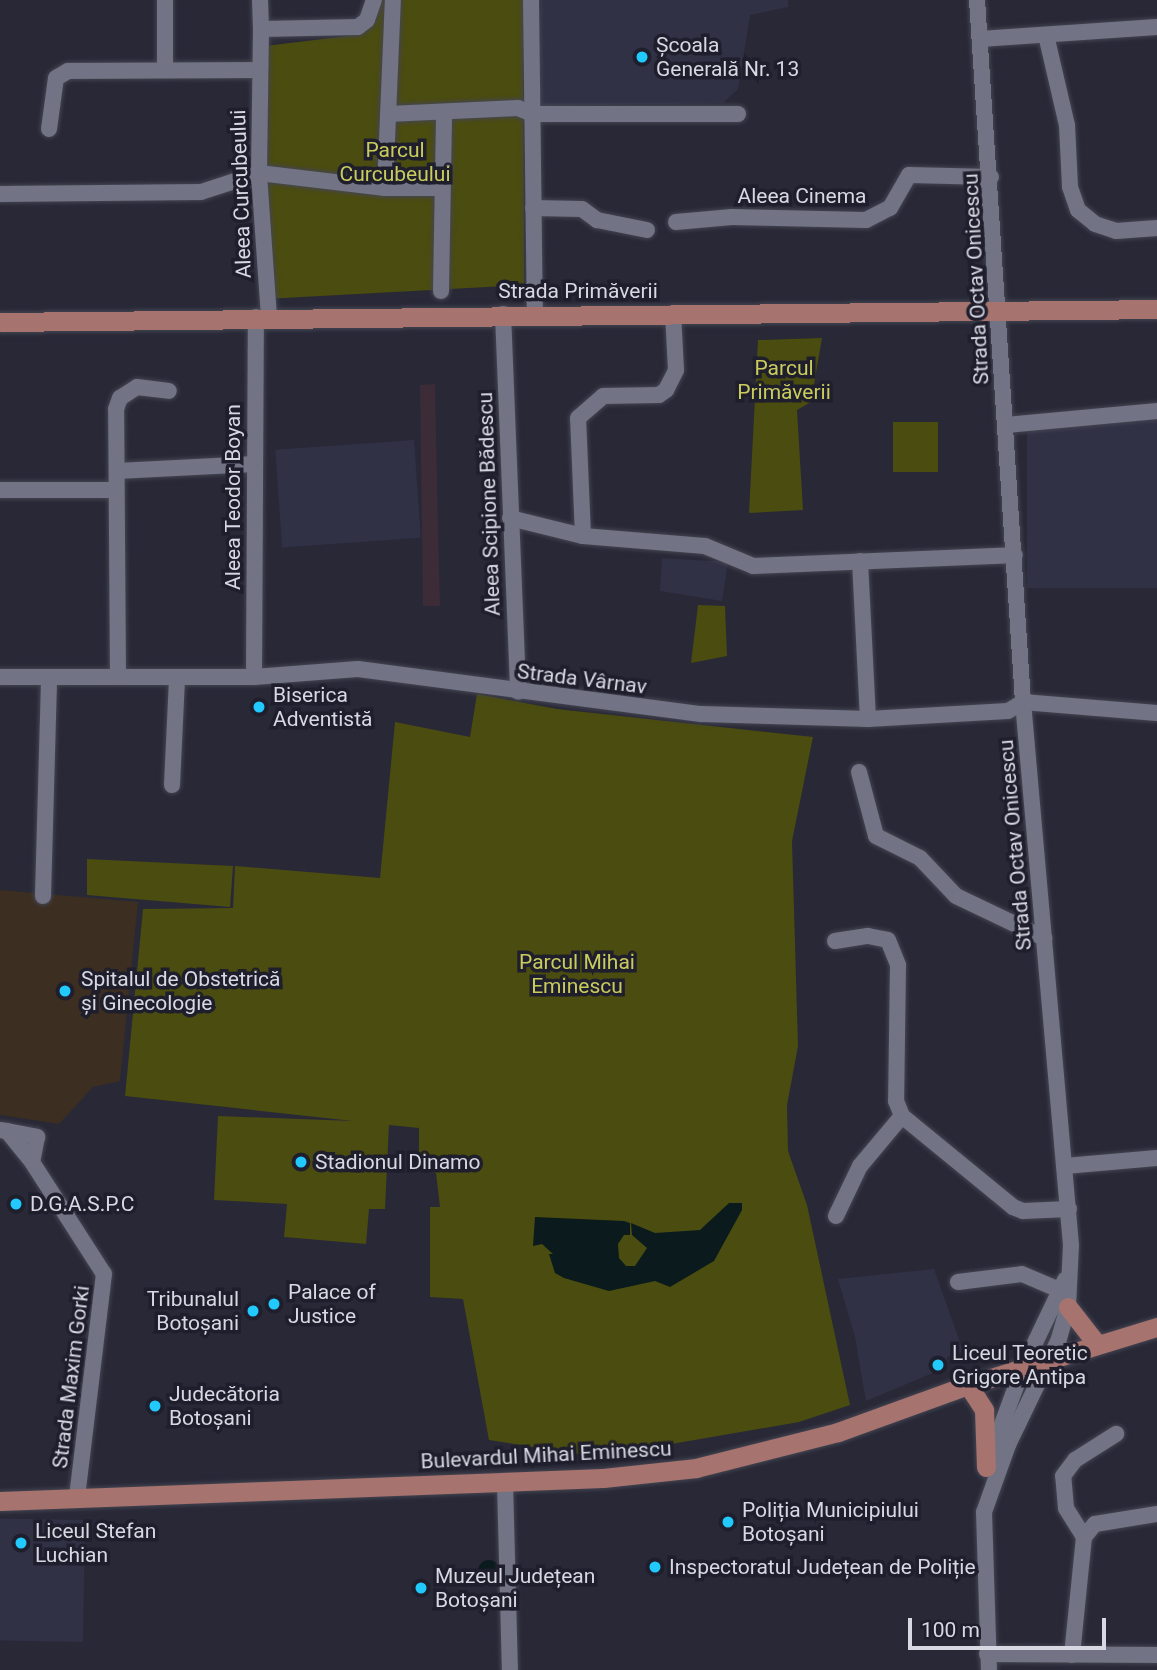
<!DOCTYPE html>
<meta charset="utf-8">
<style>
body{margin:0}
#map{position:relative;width:1157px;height:1670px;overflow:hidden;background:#282837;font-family:Roboto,sans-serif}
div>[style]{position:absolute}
.built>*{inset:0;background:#313146;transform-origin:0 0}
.industrial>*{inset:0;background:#3b2c37}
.medical>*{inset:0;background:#3c2e21}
.green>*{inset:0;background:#4b4c0f;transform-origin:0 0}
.water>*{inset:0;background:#0b1a1c}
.round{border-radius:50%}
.roads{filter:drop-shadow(0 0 2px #444551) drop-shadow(0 0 2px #444551)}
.minor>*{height:16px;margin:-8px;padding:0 8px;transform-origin:8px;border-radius:8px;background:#727384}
.major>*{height:19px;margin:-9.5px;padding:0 9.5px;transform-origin:9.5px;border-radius:9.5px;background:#a7736f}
.dots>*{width:19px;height:19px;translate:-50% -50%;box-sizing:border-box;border:4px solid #1f1e2d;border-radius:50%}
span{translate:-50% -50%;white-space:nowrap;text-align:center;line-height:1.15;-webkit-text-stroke:7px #1f1e2d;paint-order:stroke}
.poi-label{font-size:21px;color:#d7d8e2}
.left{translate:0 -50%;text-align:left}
.right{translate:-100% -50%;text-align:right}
.park-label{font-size:21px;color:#c9cc5d}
.street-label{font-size:21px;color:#d7d8e2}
.scale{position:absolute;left:908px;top:1618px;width:198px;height:32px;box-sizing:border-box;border:4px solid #d7d8e2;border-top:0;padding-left:9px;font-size:21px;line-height:24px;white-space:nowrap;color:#d7d8e2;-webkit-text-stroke:5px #1f1e2d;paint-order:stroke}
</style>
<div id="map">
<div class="built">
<div style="clip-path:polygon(541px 0,788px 0,788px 7px,750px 15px,738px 89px,723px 103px,542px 106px,539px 94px)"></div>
<div style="left:1157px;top:418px;width:170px;height:130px;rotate:90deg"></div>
<div style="left:414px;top:440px;width:98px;height:139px;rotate:86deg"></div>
<div style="clip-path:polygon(662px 558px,728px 562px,722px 601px,660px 591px)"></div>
<div style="clip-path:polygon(934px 1269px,963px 1351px,947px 1357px,947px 1367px,866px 1401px,855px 1337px,838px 1279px)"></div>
<div style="left:85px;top:1520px;width:122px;height:85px;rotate:91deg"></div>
</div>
<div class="industrial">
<div style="clip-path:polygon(435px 384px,438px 530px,440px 606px,423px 606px,420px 385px)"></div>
</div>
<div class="medical">
<div style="clip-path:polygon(0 890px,138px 902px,120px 1081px,93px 1087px,59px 1124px,0 1115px)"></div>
</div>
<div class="green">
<div style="clip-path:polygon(379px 0,523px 0,524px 285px,265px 299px,265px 46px,356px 35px)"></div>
<div style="clip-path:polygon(822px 338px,811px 402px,797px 410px,803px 510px,749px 513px,758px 340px)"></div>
<div style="left:893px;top:422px;width:45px;height:50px"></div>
<div style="clip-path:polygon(698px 605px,725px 606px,727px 656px,691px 663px)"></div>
<div style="clip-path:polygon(477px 694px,557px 709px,813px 737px,792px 841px,798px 1046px,787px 1105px,788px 1151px,807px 1205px,850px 1405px,799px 1422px,596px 1457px,489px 1440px,463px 1299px,430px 1297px,430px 1207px,440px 1207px,436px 1173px,419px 1171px,419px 1128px,389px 1125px,385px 1209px,369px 1209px,366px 1244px,284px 1237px,287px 1204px,214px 1200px,218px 1116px,353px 1121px,125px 1096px,143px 909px,233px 908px,235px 866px,380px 878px,395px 722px,470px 737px)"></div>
<div style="clip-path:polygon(87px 859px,233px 866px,230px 907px,87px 895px)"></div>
</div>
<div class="water">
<div style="clip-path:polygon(729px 1203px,742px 1203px,742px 1210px,714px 1261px,670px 1287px,655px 1281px,609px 1291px,564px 1278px,555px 1273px,549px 1254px,553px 1254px,542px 1244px,533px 1246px,535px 1217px,624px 1221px,630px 1223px,630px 1235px,624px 1235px,618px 1244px,619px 1258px,626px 1266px,635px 1266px,647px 1248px,632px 1235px,631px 1223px,655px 1233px,700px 1230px)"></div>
<div class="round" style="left:478px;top:1560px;width:22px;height:22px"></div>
</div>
<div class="roads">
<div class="minor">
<div style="left:260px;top:0;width:29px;rotate:88deg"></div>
<div style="left:531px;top:0;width:314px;rotate:89.3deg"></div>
<div style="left:977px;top:0;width:704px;rotate:86.25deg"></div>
<div style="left:1023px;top:702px;width:545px;rotate:84.95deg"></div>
<div style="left:1071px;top:1245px;width:62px;rotate:92.8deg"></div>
<div style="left:1068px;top:1307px;width:33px;rotate:106deg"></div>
<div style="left:1059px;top:1339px;width:118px;rotate:115.7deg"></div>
<div style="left:1008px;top:1445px;width:71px;rotate:109.7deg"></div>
<div style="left:984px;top:1512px;width:158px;rotate:88.2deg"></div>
<div style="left:1046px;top:35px;width:92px;rotate:76.9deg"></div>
<div style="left:1067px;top:125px;width:62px;rotate:87.2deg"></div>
<div style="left:1070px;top:187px;width:24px;rotate:71deg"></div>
<div style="left:1078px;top:210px;width:22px;rotate:39deg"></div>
<div style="left:1095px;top:224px;width:22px;rotate:18deg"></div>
<div style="left:1116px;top:231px;width:41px;rotate:-4.2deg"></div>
<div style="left:980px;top:39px;width:177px;rotate:-3.9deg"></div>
<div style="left:165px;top:69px;width:69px;rotate:-90deg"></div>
<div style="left:388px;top:114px;width:130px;rotate:-2.6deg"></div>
<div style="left:518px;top:108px;width:16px;rotate:22deg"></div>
<div style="left:533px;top:114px;width:205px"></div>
<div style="left:49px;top:129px;width:51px;rotate:-82.2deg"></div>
<div style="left:56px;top:78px;width:14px;rotate:-30deg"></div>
<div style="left:68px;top:71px;width:192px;rotate:-0.3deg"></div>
<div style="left:385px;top:188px;width:188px;rotate:-87.6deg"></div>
<div style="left:0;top:194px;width:201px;rotate:-0.6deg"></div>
<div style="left:201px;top:192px;width:61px;rotate:-18.1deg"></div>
<div style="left:259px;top:173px;width:127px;rotate:6.8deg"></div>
<div style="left:385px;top:188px;width:57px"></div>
<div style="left:533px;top:208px;width:49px;rotate:1.2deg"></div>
<div style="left:582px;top:209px;width:19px;rotate:36deg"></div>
<div style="left:597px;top:220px;width:51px;rotate:11.3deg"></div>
<div style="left:676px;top:222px;width:56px;rotate:-5.1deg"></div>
<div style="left:732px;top:217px;width:134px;rotate:1.3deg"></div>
<div style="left:866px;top:220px;width:27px;rotate:-27deg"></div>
<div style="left:890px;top:208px;width:38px;rotate:-60deg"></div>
<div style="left:909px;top:175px;width:82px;rotate:1.4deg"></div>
<div style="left:441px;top:291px;width:179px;rotate:-89deg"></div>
<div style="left:503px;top:314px;width:378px;rotate:87.7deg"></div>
<div style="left:269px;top:317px;width:144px;rotate:-94deg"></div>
<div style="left:259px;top:173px;width:144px;rotate:-89.2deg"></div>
<div style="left:261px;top:29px;width:97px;rotate:-1.2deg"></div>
<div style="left:358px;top:27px;width:11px;rotate:-38deg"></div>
<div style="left:367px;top:20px;width:21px;rotate:-71deg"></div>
<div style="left:1006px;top:425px;width:152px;rotate:-5.3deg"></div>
<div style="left:117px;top:471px;width:138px;rotate:-2.9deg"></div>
<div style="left:0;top:490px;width:116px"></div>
<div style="left:510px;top:518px;width:75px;rotate:13.9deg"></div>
<div style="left:583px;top:536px;width:122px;rotate:4.7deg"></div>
<div style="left:705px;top:546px;width:52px;rotate:22.6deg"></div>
<div style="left:753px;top:566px;width:262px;rotate:-2.4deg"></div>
<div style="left:583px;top:536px;width:118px;rotate:-92.4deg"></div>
<div style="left:578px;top:418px;width:33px;rotate:-41deg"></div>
<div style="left:603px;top:396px;width:56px;rotate:-1deg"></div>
<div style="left:659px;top:395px;width:9px;rotate:-36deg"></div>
<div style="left:666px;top:390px;width:22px;rotate:-63deg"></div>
<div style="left:676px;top:370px;width:57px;rotate:-93deg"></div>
<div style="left:860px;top:561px;width:158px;rotate:87.1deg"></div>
<div style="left:0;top:677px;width:254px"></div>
<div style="left:254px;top:677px;width:104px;rotate:-4.4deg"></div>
<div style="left:358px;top:669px;width:346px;rotate:7.5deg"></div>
<div style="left:701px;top:714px;width:167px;rotate:1.7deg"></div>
<div style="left:868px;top:719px;width:140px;rotate:-3.3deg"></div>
<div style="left:1008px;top:711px;width:17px;rotate:-31deg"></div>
<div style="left:1023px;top:702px;width:134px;rotate:4.7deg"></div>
<div style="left:118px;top:677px;width:268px;rotate:-90.4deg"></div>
<div style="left:116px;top:409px;width:12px;rotate:-70deg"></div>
<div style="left:120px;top:398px;width:20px;rotate:-33deg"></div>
<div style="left:137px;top:387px;width:32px;rotate:7deg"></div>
<div style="left:254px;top:677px;width:360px;rotate:-89.7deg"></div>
<div style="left:859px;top:772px;width:66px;rotate:75.1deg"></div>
<div style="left:876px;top:836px;width:49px;rotate:26.6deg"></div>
<div style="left:920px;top:858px;width:52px;rotate:46.5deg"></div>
<div style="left:956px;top:896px;width:98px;rotate:25.5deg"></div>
<div style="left:172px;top:785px;width:107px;rotate:-87.3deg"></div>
<div style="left:43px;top:896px;width:218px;rotate:-88.4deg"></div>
<div style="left:835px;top:941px;width:33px;rotate:-9deg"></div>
<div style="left:868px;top:936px;width:20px;rotate:11deg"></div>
<div style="left:888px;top:940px;width:27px;rotate:68deg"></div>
<div style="left:898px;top:965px;width:136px;rotate:90.8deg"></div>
<div style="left:896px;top:1101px;width:16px;rotate:68deg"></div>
<div style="left:902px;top:1116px;width:144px;rotate:39.3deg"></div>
<div style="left:1013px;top:1207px;width:11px;rotate:22deg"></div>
<div style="left:1023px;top:1211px;width:46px;rotate:-2.5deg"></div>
<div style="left:0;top:1130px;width:7px;rotate:8deg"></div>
<div style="left:7px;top:1131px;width:40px;rotate:51deg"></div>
<div style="left:32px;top:1162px;width:133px;rotate:57.3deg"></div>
<div style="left:104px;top:1274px;width:226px;rotate:96.9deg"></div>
<div style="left:7px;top:1131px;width:31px;rotate:11deg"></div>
<div style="left:37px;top:1137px;width:25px;rotate:101deg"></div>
<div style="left:1065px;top:1166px;width:92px;rotate:-5deg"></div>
<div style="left:836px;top:1216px;width:55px;rotate:-64.4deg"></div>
<div style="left:860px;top:1166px;width:65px;rotate:-50deg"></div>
<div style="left:958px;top:1282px;width:64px;rotate:-7.1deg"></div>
<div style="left:1022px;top:1274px;width:43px;rotate:23deg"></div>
<div style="left:988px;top:1462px;width:98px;rotate:-69.7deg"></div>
<div style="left:1022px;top:1370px;width:100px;rotate:-64.5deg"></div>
<div style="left:505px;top:1483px;width:187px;rotate:88.5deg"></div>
<div style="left:1084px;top:1537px;width:34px;rotate:-122deg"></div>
<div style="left:1066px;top:1508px;width:32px;rotate:-95deg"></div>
<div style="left:1063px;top:1476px;width:20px;rotate:-53deg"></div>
<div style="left:1075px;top:1460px;width:49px;rotate:-32.4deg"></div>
<div style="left:987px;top:1654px;width:170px;rotate:0.3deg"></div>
<div style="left:1072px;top:1655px;width:119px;rotate:-84.2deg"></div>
<div style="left:1084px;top:1537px;width:17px;rotate:-50deg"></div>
<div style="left:1095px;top:1524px;width:63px;rotate:-9.2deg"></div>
</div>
<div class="major">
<div style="left:0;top:322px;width:1157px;rotate:-0.64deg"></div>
<div style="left:1068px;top:1307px;width:46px;rotate:52.1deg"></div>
<div style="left:968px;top:1385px;width:30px;rotate:57deg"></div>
<div style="left:984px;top:1410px;width:57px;rotate:88deg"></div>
<div style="left:0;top:1501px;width:603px;rotate:-2.18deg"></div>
<div style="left:603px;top:1478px;width:94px;rotate:-6.1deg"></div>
<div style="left:696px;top:1468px;width:146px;rotate:-14.2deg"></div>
<div style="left:838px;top:1432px;width:138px;rotate:-19.9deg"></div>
<div style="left:968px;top:1385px;width:198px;rotate:-17.1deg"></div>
</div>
</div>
<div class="dots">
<div style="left:642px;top:57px;background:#21c9fd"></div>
<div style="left:259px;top:707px;background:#21c9fd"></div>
<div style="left:65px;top:991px;background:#21c9fd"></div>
<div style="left:301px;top:1162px;background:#21c9fd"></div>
<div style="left:16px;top:1204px;background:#21c9fd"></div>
<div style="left:274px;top:1304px;background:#21c9fd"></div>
<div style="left:253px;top:1311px;background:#21c9fd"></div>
<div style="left:938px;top:1365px;background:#21c9fd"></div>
<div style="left:155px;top:1406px;background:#21c9fd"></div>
<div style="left:728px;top:1522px;background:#21c9fd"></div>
<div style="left:21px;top:1543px;background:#21c9fd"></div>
<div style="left:655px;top:1567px;background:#21c9fd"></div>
<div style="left:421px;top:1588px;background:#21c9fd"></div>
</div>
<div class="poi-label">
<span class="left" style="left:656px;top:57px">Școala<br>Generală Nr. 13</span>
<span class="left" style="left:273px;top:707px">Biserica<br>Adventistă</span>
<span class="left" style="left:81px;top:991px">Spitalul de Obstetrică<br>și Ginecologie</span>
<span class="left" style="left:315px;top:1162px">Stadionul Dinamo</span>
<span class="left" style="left:30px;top:1204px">D.G.A.S.P.C</span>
<span class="left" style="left:288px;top:1304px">Palace of<br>Justice</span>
<span class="right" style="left:239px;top:1311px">Tribunalul<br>Botoșani</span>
<span class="left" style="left:952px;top:1365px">Liceul Teoretic<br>Grigore Antipa</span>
<span class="left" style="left:169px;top:1406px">Judecătoria<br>Botoșani</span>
<span class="left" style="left:742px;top:1522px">Poliția Municipiului<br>Botoșani</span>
<span class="left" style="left:35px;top:1543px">Liceul Stefan<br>Luchian</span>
<span class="left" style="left:669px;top:1567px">Inspectoratul Județean de Poliție</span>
<span class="left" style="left:435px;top:1588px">Muzeul Județean<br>Botoșani</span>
</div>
<div class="park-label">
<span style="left:395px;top:162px">Parcul<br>Curcubeului</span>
<span style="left:784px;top:380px">Parcul<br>Primăverii</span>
<span style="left:577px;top:974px">Parcul Mihai<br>Eminescu</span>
</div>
<div class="street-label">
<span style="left:241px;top:194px;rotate:-92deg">Aleea Curcubeului</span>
<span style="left:802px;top:196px">Aleea Cinema</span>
<span style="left:976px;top:279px;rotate:-93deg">Strada Octav Onicescu</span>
<span style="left:578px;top:291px">Strada Primăverii</span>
<span style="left:233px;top:497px;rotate:-90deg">Aleea Teodor Boyan</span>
<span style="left:489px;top:504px;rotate:-92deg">Aleea Scipione Bădescu</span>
<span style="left:582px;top:679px;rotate:7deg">Strada Vârnav</span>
<span style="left:1015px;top:845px;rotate:-95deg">Strada Octav Onicescu</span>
<span style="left:71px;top:1377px;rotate:-83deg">Strada Maxim Gorki</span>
<span style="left:546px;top:1455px;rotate:-3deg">Bulevardul Mihai Eminescu</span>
</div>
<div class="scale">100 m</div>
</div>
